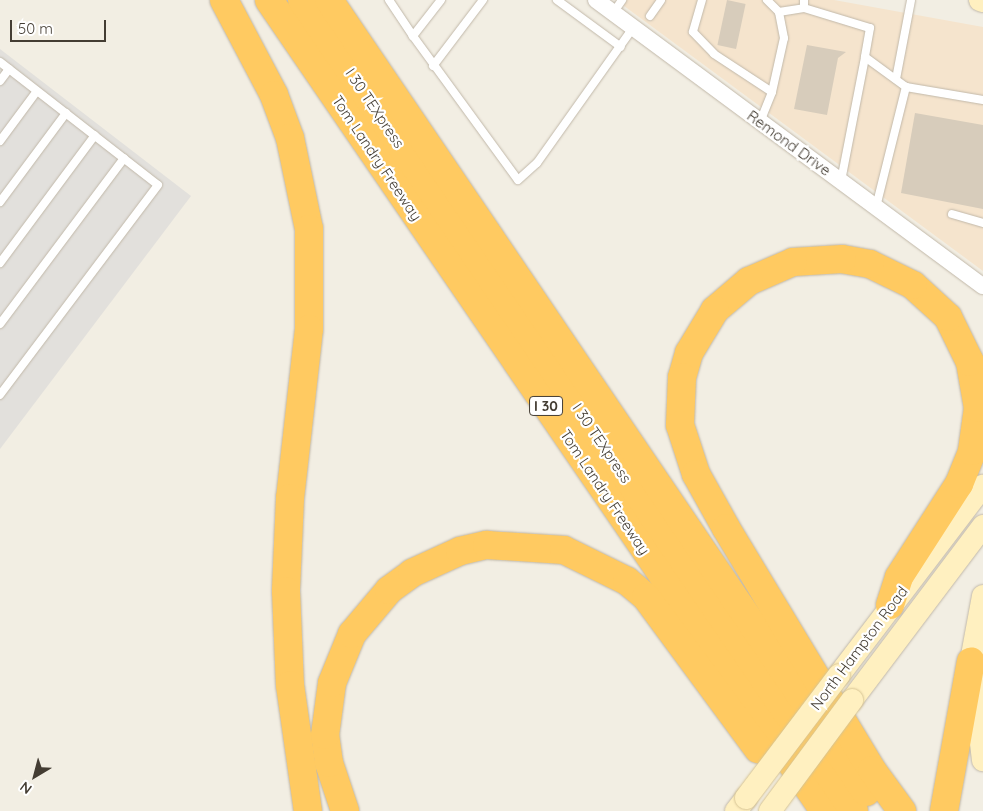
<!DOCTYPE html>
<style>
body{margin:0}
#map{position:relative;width:983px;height:811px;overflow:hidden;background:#f2eee3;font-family:Quicksand,sans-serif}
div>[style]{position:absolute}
.commercial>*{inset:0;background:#f5e4cd}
.parking>*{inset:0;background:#e2e0dc}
.building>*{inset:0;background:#d7ccbb;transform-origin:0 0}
.roads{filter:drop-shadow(0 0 1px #c1b8a9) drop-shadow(0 0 1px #c1b8a9)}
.lane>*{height:8px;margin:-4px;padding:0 4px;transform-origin:4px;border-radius:4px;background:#fff}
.street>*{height:16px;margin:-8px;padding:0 8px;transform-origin:8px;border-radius:8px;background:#fff}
.secondary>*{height:22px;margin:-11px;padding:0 11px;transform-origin:11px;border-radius:11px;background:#fff0c0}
.highway>*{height:28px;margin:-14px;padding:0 14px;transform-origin:14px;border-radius:14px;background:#ffca61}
.bridges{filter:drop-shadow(0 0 1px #d7c493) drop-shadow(0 0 1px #d7c493)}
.secondary-bridge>*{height:22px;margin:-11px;padding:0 11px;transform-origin:11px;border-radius:11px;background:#fff0c0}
span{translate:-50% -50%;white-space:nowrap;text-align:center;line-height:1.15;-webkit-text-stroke:4.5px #fff;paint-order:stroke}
.shield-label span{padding:1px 4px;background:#fff;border:1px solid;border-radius:4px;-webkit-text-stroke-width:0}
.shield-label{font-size:14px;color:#443d33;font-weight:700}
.street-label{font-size:15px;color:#443d33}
.north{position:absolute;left:10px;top:751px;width:50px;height:50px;-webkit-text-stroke:4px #fff;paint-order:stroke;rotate:217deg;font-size:14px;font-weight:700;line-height:20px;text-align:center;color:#443d33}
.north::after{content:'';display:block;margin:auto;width:18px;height:22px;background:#443d33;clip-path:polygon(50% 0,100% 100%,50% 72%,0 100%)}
.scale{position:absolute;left:10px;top:20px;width:96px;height:22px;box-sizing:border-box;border:2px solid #443d33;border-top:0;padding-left:6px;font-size:15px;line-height:18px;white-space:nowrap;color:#443d33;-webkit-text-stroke:4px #fff;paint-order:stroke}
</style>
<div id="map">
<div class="commercial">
<div style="clip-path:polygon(616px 0,834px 0,983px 27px,983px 271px)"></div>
</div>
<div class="parking">
<div style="clip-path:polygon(0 49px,191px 196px,0 449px)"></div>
</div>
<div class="building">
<div style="left:727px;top:0;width:19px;height:46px;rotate:12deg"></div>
<div style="clip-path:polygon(807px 45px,846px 52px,838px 58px,827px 115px,794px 109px)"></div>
<div style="clip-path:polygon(915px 113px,983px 125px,983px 209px,901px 193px)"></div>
</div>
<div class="roads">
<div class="lane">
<div style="left:389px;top:0;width:43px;rotate:56.3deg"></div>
<div style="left:441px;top:0;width:46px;rotate:127.9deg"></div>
<div style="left:413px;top:36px;width:178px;rotate:53.9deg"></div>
<div style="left:518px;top:180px;width:25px;rotate:-42deg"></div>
<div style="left:537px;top:163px;width:166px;rotate:-54.6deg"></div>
<div style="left:557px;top:0;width:79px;rotate:36.3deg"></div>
<div style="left:702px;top:0;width:33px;rotate:106deg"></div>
<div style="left:693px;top:32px;width:30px;rotate:46deg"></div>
<div style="left:714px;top:54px;width:69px;rotate:33.2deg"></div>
<div style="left:804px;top:0;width:8px;rotate:90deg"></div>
<div style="left:804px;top:8px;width:69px;rotate:16.9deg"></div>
<div style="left:870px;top:28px;width:29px;rotate:100deg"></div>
<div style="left:865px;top:57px;width:51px;rotate:36.2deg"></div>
<div style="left:906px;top:87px;width:78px;rotate:9.6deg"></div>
<div style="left:779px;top:12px;width:25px;rotate:-9deg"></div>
<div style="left:613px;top:13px;width:16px;rotate:-55deg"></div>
<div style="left:650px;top:16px;width:19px;rotate:-55deg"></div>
<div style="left:0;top:62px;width:200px;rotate:37.9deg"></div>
<div style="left:158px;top:185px;width:263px;rotate:127deg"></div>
<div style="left:433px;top:66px;width:83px;rotate:-52.9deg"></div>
<div style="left:896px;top:79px;width:80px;rotate:-79.2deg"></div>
<div style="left:0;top:81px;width:15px;rotate:-53deg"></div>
<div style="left:760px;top:122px;width:32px;rotate:-68deg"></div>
<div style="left:772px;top:92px;width:55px;rotate:-77.5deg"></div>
<div style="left:784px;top:38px;width:26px;rotate:-101deg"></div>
<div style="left:779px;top:12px;width:17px;rotate:-135deg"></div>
<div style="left:0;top:141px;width:62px;rotate:-53.5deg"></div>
<div style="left:841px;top:181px;width:126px;rotate:-79deg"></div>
<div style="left:0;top:202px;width:111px;rotate:-53.4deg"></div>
<div style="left:876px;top:207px;width:124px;rotate:-76deg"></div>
<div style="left:952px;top:214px;width:32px;rotate:16deg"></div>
<div style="left:0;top:263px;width:159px;rotate:-53.4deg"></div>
<div style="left:0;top:324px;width:207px;rotate:-53.2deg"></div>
</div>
<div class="street">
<div style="left:596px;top:0;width:481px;rotate:36.5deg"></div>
</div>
<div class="secondary">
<div style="left:980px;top:0;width:3px;rotate:18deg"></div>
<div style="left:983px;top:596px;width:66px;rotate:100.5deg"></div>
<div style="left:971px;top:661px;width:100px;rotate:83.1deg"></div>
<div style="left:839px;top:675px;width:238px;rotate:-52.7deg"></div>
<div style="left:852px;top:700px;width:218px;rotate:-53deg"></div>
<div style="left:736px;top:811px;width:16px;rotate:-52deg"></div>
</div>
<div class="highway">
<div style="left:224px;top:0;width:107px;rotate:62.2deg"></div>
<div style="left:274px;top:95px;width:46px;rotate:69.6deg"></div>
<div style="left:290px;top:138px;width:93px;rotate:78.2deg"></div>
<div style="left:309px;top:229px;width:100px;rotate:90deg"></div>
<div style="left:309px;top:329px;width:170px;rotate:96.4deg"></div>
<div style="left:290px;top:498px;width:93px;rotate:92.5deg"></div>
<div style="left:286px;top:591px;width:94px;rotate:87.6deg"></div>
<div style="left:290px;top:685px;width:127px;rotate:81.9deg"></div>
<div style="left:269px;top:0;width:983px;rotate:55.61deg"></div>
<div style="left:302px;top:0;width:981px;rotate:55.76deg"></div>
<div style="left:329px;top:0;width:957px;rotate:55.86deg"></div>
<div style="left:890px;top:605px;width:29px;rotate:-72deg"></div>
<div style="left:899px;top:577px;width:111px;rotate:-57.2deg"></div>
<div style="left:959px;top:484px;width:35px;rotate:-68deg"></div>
<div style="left:972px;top:451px;width:43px;rotate:-82.1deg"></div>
<div style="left:978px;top:408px;width:47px;rotate:-99.9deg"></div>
<div style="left:970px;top:362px;width:50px;rotate:-116.1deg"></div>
<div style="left:948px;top:317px;width:47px;rotate:-137.6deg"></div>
<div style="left:913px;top:285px;width:48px;rotate:-154deg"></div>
<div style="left:870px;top:264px;width:28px;rotate:-170deg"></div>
<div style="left:842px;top:259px;width:49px;rotate:176.5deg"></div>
<div style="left:793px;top:262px;width:48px;rotate:156.6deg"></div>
<div style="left:749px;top:281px;width:45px;rotate:139.5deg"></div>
<div style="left:715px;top:310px;width:50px;rotate:121.2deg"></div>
<div style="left:689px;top:353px;width:25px;rotate:106deg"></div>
<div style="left:682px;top:377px;width:48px;rotate:92.4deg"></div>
<div style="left:680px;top:425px;width:52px;rotate:71.9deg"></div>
<div style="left:696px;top:474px;width:62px;rotate:60.9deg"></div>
<div style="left:726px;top:528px;width:283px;rotate:58.9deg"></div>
<div style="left:872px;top:770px;width:51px;rotate:53.8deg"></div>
<div style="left:345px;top:811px;width:51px;rotate:-108.4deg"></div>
<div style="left:329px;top:763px;width:28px;rotate:-98deg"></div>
<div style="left:325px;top:735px;width:52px;rotate:-82.3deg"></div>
<div style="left:332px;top:683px;width:53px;rotate:-67.8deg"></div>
<div style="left:352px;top:634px;width:57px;rotate:-49.9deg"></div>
<div style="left:389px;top:590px;width:29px;rotate:-36deg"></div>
<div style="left:412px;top:573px;width:53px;rotate:-24.6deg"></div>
<div style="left:460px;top:551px;width:28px;rotate:-13deg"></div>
<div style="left:487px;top:545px;width:77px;rotate:3.7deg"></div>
<div style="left:564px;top:550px;width:70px;rotate:26.2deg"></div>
<div style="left:627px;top:581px;width:25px;rotate:40deg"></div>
<div style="left:646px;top:597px;width:189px;rotate:53.6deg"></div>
<div style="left:944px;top:811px;width:152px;rotate:-79.8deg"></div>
</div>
</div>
<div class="bridges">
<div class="secondary-bridge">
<div style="left:746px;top:798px;width:154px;rotate:-52.9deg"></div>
<div style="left:770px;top:811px;width:138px;rotate:-53.5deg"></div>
</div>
</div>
<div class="shield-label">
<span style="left:546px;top:406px">I 30</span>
</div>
<div class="street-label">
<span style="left:375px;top:108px;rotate:56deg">I 30 TEXpress</span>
<span style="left:789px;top:143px;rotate:36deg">Remond Drive</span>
<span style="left:377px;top:158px;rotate:56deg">Tom Landry Freeway</span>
<span style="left:602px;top:443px;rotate:56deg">I 30 TEXpress</span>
<span style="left:605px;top:492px;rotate:56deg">Tom Landry Freeway</span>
<span style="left:859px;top:648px;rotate:-53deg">North Hampton Road</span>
</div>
<div class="north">N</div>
<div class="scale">50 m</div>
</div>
